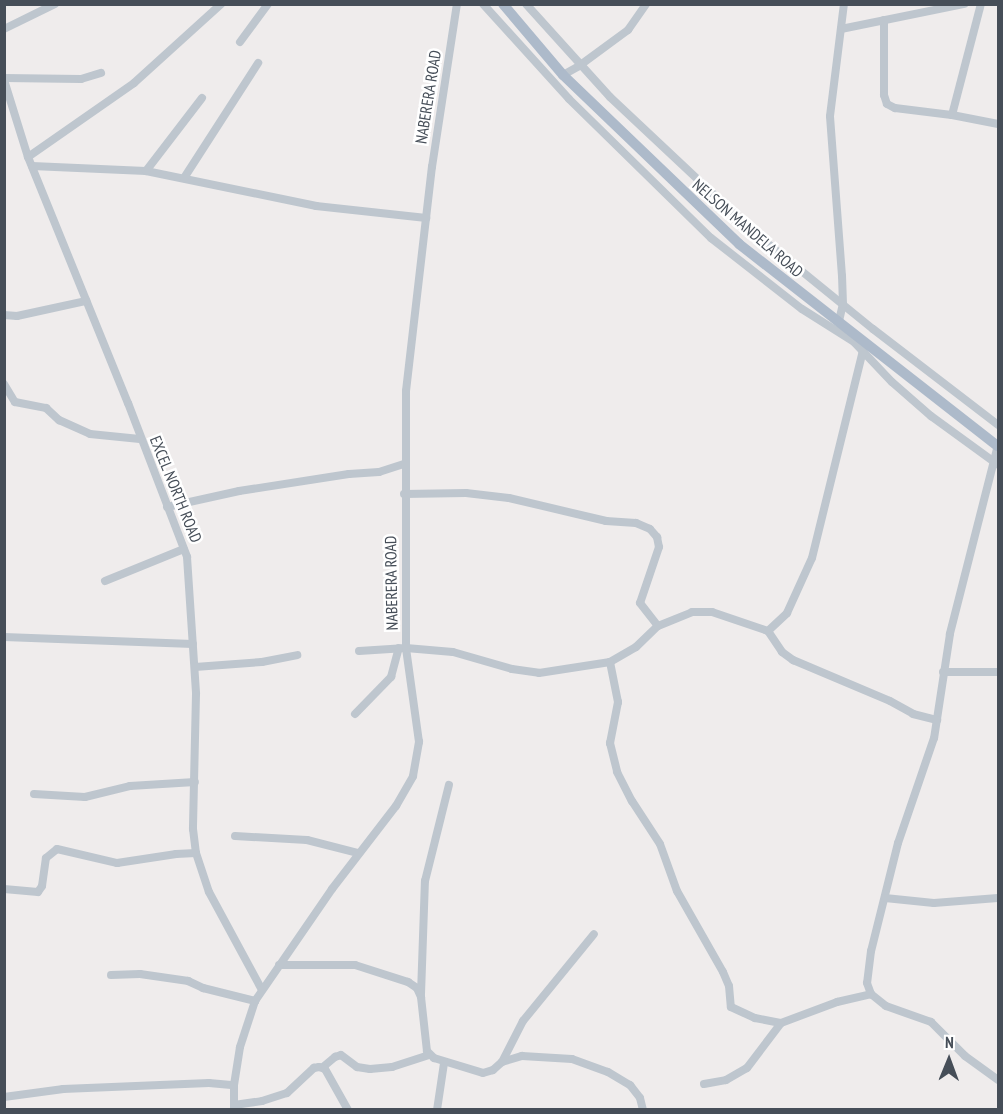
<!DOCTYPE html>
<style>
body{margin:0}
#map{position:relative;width:1003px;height:1114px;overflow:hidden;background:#efecec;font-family:"PT Sans Narrow",sans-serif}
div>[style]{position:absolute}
.minor>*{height:8px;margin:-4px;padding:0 4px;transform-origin:4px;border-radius:4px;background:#bec6ce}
.major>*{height:10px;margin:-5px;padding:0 5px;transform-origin:5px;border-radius:5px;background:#adbaca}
span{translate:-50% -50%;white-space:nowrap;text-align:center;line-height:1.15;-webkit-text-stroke:5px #fff;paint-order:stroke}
.street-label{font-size:16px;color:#464e58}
.frame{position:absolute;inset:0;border:6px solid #464e58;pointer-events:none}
.north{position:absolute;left:919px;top:1030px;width:60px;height:60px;-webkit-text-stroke:4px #fff;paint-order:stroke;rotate:1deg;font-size:16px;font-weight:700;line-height:24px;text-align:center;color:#464e58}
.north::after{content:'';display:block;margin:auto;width:21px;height:27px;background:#464e58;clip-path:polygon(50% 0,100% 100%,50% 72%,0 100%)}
</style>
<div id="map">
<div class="minor">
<div style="left:483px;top:4px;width:128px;rotate:47.8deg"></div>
<div style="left:569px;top:99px;width:199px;rotate:44.4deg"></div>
<div style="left:711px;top:238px;width:115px;rotate:38deg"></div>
<div style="left:802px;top:309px;width:62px;rotate:32.4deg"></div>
<div style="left:854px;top:342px;width:55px;rotate:46.5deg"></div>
<div style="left:892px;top:382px;width:52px;rotate:41.1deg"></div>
<div style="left:931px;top:416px;width:82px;rotate:36deg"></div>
<div style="left:526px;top:4px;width:125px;rotate:47.9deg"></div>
<div style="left:610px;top:97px;width:200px;rotate:43.2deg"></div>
<div style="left:756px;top:234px;width:151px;rotate:39.1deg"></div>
<div style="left:873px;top:329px;width:158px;rotate:37.5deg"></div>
<div style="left:884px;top:20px;width:75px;rotate:90deg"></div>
<div style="left:884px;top:95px;width:9px;rotate:72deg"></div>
<div style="left:887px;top:104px;width:9px;rotate:27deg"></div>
<div style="left:895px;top:108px;width:57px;rotate:7deg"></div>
<div style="left:952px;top:115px;width:47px;rotate:11.1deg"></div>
<div style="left:4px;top:29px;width:57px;rotate:-26.1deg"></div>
<div style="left:841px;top:29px;width:126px;rotate:-11.5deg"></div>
<div style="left:240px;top:42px;width:47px;rotate:-53.6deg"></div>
<div style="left:563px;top:75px;width:18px;rotate:-29deg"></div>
<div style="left:579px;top:66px;width:61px;rotate:-36.3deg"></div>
<div style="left:628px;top:30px;width:32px;rotate:-55deg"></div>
<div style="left:4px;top:78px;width:77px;rotate:0.7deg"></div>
<div style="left:81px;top:79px;width:21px;rotate:-17deg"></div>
<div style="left:4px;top:80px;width:81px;rotate:72.7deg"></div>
<div style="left:28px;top:157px;width:266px;rotate:67.9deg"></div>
<div style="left:128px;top:403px;width:165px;rotate:69deg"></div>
<div style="left:187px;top:557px;width:137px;rotate:86.2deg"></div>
<div style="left:196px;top:694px;width:135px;rotate:91.3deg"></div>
<div style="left:193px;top:829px;width:24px;rotate:83deg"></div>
<div style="left:196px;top:853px;width:41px;rotate:71.6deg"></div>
<div style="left:209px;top:892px;width:111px;rotate:61.6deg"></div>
<div style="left:952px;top:115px;width:115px;rotate:-75.4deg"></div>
<div style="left:28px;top:157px;width:129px;rotate:-34.9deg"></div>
<div style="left:134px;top:83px;width:118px;rotate:-42.2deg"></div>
<div style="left:32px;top:166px;width:114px;rotate:2.5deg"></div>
<div style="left:146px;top:171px;width:174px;rotate:11.6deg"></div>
<div style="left:316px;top:206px;width:111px;rotate:6.2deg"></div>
<div style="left:146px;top:171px;width:92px;rotate:-52.5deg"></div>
<div style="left:184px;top:178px;width:137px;rotate:-57.2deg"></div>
<div style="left:4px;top:315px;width:13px;rotate:4deg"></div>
<div style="left:17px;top:316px;width:71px;rotate:-12.3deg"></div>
<div style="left:839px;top:321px;width:17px;rotate:-77deg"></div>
<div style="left:843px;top:304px;width:28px;rotate:-92deg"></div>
<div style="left:842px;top:276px;width:160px;rotate:-94.3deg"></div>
<div style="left:830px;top:116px;width:113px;rotate:-82.9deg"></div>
<div style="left:4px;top:384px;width:21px;rotate:59deg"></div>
<div style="left:15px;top:402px;width:32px;rotate:11deg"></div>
<div style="left:46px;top:408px;width:18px;rotate:43deg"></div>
<div style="left:59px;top:420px;width:34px;rotate:24deg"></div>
<div style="left:90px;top:434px;width:50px;rotate:5.7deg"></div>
<div style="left:998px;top:445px;width:195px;rotate:104.3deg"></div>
<div style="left:950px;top:634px;width:105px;rotate:98.7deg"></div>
<div style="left:934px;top:738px;width:111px;rotate:108.9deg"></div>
<div style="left:898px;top:843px;width:111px;rotate:104deg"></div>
<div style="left:871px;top:951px;width:32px;rotate:97deg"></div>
<div style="left:867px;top:983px;width:12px;rotate:70deg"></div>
<div style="left:871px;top:994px;width:19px;rotate:39deg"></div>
<div style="left:886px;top:1006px;width:48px;rotate:19.6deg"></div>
<div style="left:931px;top:1022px;width:48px;rotate:45deg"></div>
<div style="left:965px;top:1056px;width:41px;rotate:36deg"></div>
<div style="left:404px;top:494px;width:62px;rotate:-0.9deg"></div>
<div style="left:466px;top:493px;width:43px;rotate:6.6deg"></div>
<div style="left:509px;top:498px;width:100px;rotate:13.3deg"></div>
<div style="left:606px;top:521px;width:30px;rotate:4deg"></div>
<div style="left:636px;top:523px;width:15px;rotate:23deg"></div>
<div style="left:650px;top:529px;width:11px;rotate:49deg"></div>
<div style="left:657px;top:537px;width:10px;rotate:79deg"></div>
<div style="left:659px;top:547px;width:59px;rotate:108.7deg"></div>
<div style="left:640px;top:603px;width:29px;rotate:52deg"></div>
<div style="left:167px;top:507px;width:74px;rotate:-12.5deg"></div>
<div style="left:239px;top:491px;width:111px;rotate:-8.8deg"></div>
<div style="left:349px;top:474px;width:30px;rotate:-4deg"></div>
<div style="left:379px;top:472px;width:26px;rotate:-18deg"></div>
<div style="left:105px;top:581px;width:85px;rotate:-22.1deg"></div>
<div style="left:768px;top:631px;width:25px;rotate:56deg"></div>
<div style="left:782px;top:652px;width:14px;rotate:36deg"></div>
<div style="left:793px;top:660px;width:105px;rotate:22.9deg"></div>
<div style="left:890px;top:701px;width:26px;rotate:29deg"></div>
<div style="left:913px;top:714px;width:25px;rotate:14deg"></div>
<div style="left:4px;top:637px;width:189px;rotate:2.1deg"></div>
<div style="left:359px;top:651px;width:47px;rotate:-3.7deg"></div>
<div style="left:406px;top:648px;width:47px;rotate:4.9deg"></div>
<div style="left:453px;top:652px;width:61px;rotate:16.1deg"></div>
<div style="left:512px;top:669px;width:27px;rotate:8deg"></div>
<div style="left:539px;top:673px;width:72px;rotate:-8.8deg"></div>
<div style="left:610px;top:662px;width:30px;rotate:-30deg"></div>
<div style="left:636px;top:647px;width:30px;rotate:-44deg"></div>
<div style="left:658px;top:626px;width:37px;rotate:-22deg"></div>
<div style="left:692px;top:612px;width:20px"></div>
<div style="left:712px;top:612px;width:59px;rotate:18.7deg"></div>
<div style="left:768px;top:631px;width:26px;rotate:-43deg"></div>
<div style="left:787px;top:613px;width:60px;rotate:-65.6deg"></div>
<div style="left:812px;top:558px;width:214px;rotate:-76.2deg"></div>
<div style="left:610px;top:662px;width:41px;rotate:78.7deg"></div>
<div style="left:618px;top:702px;width:42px;rotate:101deg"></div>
<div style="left:610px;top:743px;width:30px;rotate:76deg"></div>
<div style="left:617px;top:772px;width:33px;rotate:63deg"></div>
<div style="left:632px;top:801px;width:51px;rotate:56.9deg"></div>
<div style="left:660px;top:844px;width:50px;rotate:70.1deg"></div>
<div style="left:677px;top:891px;width:93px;rotate:60.4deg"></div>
<div style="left:723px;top:972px;width:15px;rotate:67deg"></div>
<div style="left:729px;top:986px;width:21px;rotate:85deg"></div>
<div style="left:731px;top:1007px;width:26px;rotate:25deg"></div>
<div style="left:755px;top:1018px;width:26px;rotate:11deg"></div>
<div style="left:781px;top:1023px;width:60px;rotate:-20.6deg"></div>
<div style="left:837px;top:1002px;width:35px;rotate:-13deg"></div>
<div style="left:195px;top:667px;width:67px;rotate:-4.3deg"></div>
<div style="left:262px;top:662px;width:36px;rotate:-11deg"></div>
<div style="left:943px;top:672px;width:55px"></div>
<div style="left:355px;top:714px;width:52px;rotate:-45.8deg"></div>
<div style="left:391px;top:677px;width:30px;rotate:-75deg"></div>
<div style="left:34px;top:794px;width:51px;rotate:3.4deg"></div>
<div style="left:85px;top:797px;width:46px;rotate:-13.7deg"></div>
<div style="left:130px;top:786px;width:65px;rotate:-3.5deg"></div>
<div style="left:235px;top:836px;width:72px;rotate:3.2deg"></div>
<div style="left:307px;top:840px;width:53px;rotate:14.3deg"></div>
<div style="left:4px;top:889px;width:34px;rotate:5deg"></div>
<div style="left:38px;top:892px;width:7px;rotate:-56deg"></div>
<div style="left:42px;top:886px;width:28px;rotate:-82deg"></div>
<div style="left:46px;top:858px;width:14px;rotate:-39deg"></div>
<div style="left:57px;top:849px;width:62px;rotate:13.1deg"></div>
<div style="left:117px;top:863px;width:60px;rotate:-8.7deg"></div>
<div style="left:176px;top:854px;width:20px;rotate:-3deg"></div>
<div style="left:885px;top:898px;width:49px;rotate:5.8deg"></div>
<div style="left:934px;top:903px;width:64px;rotate:-4.5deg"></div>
<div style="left:279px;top:965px;width:76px"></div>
<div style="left:355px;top:965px;width:56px;rotate:17.8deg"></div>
<div style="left:408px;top:982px;width:11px;rotate:34deg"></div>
<div style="left:417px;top:988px;width:10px;rotate:66deg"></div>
<div style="left:421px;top:997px;width:54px;rotate:83.7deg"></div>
<div style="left:427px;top:1051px;width:10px;rotate:45deg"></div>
<div style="left:434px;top:1058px;width:51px;rotate:17deg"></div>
<div style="left:483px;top:1073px;width:10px;rotate:-17deg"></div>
<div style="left:493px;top:1070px;width:12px;rotate:-42deg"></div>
<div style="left:502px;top:1062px;width:21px;rotate:-17deg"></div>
<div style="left:522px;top:1056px;width:50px;rotate:3.4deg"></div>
<div style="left:572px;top:1059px;width:38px;rotate:20deg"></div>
<div style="left:608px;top:1072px;width:26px;rotate:31deg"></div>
<div style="left:630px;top:1085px;width:16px;rotate:52deg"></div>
<div style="left:640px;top:1098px;width:12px;rotate:76deg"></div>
<div style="left:111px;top:975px;width:29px;rotate:-2deg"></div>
<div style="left:140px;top:974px;width:49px;rotate:8.3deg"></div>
<div style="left:188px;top:981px;width:17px;rotate:25deg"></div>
<div style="left:203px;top:988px;width:54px;rotate:14deg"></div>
<div style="left:421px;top:994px;width:113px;rotate:-88deg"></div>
<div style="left:425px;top:881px;width:99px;rotate:-76deg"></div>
<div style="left:502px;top:1062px;width:46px;rotate:-62.9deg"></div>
<div style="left:523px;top:1021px;width:112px;rotate:-50.8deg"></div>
<div style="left:323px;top:1067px;width:16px;rotate:-40deg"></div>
<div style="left:335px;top:1057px;width:6px;rotate:-18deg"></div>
<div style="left:341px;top:1055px;width:20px;rotate:37deg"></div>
<div style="left:357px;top:1067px;width:13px;rotate:9deg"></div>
<div style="left:370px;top:1069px;width:22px;rotate:-5deg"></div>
<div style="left:392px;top:1067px;width:39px;rotate:-18deg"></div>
<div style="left:704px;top:1084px;width:22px;rotate:-10deg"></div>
<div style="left:726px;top:1080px;width:24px;rotate:-30deg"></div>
<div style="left:747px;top:1068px;width:56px;rotate:-52.9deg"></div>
<div style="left:4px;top:1097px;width:60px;rotate:-7.7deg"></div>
<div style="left:63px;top:1089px;width:146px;rotate:-2.4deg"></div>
<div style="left:209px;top:1083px;width:25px;rotate:5deg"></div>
<div style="left:234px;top:1105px;width:28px;rotate:-8deg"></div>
<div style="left:262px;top:1101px;width:26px;rotate:-18deg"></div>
<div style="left:287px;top:1093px;width:37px;rotate:-43deg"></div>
<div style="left:314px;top:1068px;width:5px;rotate:-11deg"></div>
<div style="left:319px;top:1067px;width:6px;rotate:18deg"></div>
<div style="left:325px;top:1069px;width:47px;rotate:60.7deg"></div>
<div style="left:234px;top:1110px;width:25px;rotate:-90deg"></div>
<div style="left:234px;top:1085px;width:38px;rotate:-81deg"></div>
<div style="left:240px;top:1047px;width:48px;rotate:-71.9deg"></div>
<div style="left:255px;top:1001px;width:136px;rotate:-55.5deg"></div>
<div style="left:332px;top:889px;width:105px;rotate:-52.4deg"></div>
<div style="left:396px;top:806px;width:34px;rotate:-60deg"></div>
<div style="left:413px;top:776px;width:35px;rotate:-80deg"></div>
<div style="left:419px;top:742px;width:95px;rotate:-97.9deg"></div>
<div style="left:406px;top:648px;width:257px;rotate:-90deg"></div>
<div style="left:406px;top:391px;width:226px;rotate:-83.4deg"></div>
<div style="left:432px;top:167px;width:165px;rotate:-81.3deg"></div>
<div style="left:437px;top:1110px;width:48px;rotate:-81.5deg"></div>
</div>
<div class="major">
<div style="left:503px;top:4px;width:93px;rotate:49.8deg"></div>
<div style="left:563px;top:75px;width:244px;rotate:43.8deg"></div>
<div style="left:739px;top:244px;width:328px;rotate:38deg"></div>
</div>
<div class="street-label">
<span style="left:428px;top:97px;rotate:-81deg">NABERERA ROAD</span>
<span style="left:748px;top:228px;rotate:41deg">NELSON MANDELA ROAD</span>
<span style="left:176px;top:489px;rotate:68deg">EXCEL NORTH ROAD</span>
<span style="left:391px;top:583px;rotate:-91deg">NABERERA ROAD</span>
</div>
<div class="frame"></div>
<div class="north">N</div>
</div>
